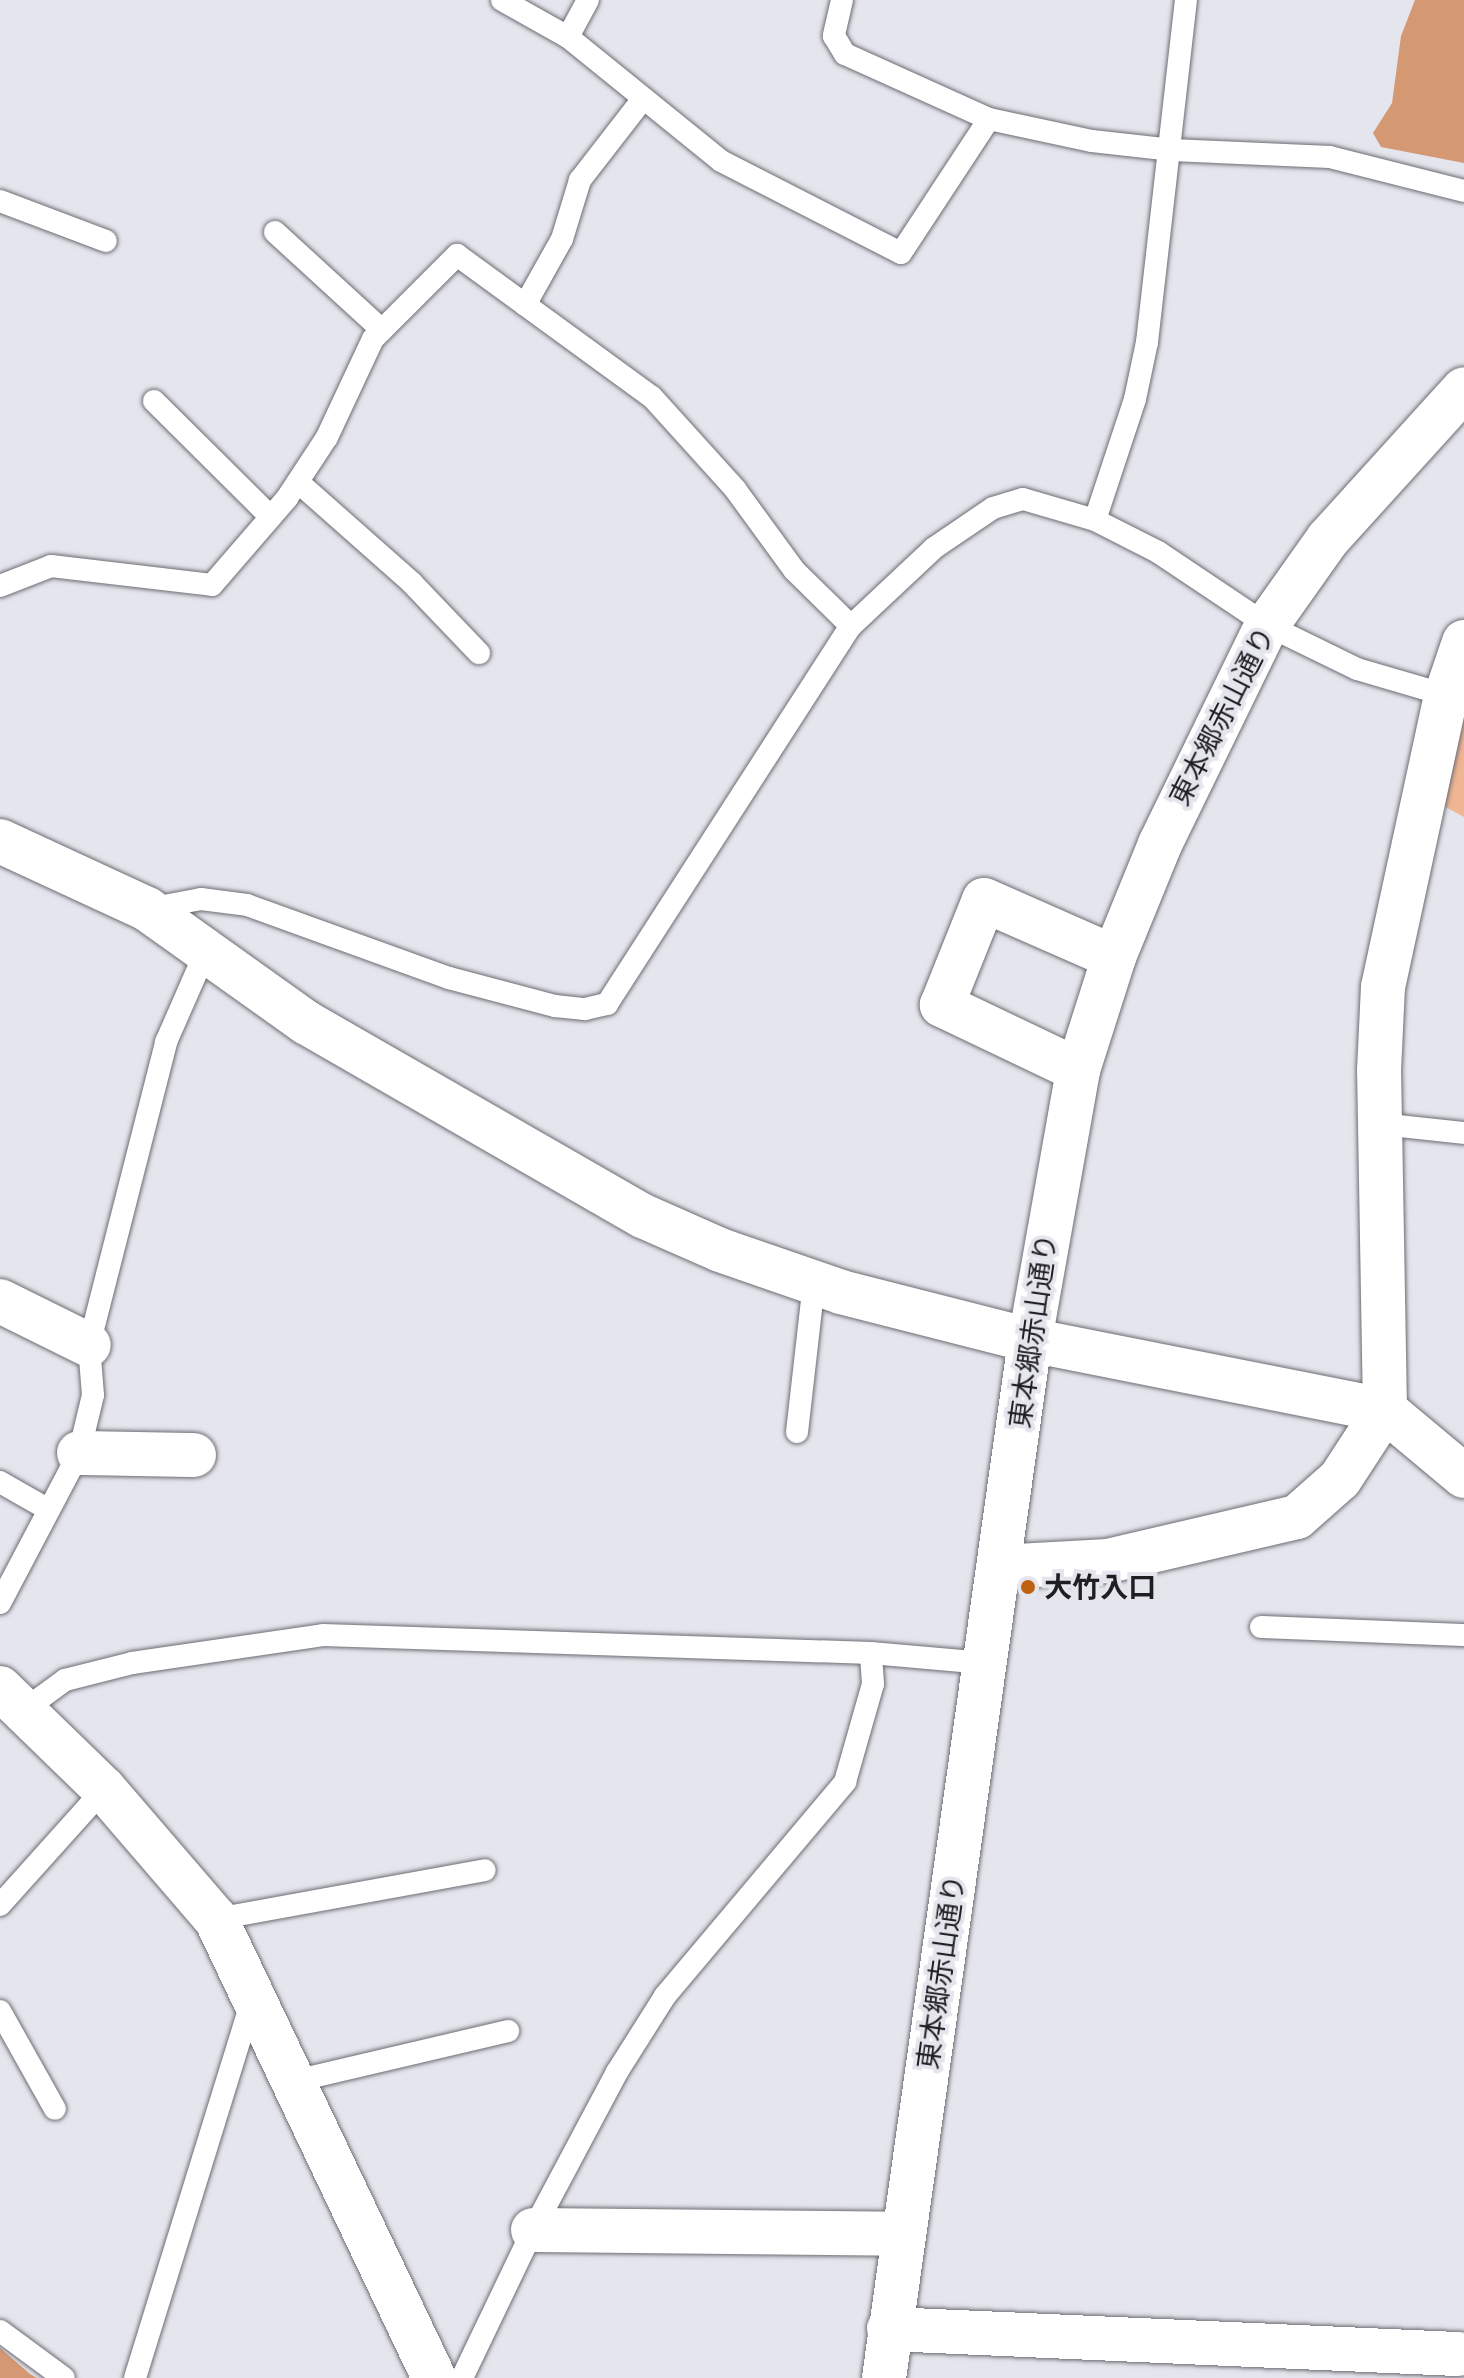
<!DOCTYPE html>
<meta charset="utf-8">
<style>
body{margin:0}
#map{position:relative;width:1464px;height:2378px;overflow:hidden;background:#e5e5ed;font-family:"PT Sans Narrow","Noto Sans JP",sans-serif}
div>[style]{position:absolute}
.green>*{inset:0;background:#eeb693}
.forest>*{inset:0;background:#d49873}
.roads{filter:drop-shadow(0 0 2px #6c6d74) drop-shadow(0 0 2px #6c6d74)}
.lane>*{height:22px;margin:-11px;padding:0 11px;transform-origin:11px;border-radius:11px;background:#fff}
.street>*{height:44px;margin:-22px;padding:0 22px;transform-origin:22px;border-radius:22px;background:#fff}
.secondary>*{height:44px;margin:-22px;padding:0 22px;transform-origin:22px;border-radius:22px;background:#fff}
.dots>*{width:22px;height:22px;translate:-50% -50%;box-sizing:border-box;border:4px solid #e5e5ed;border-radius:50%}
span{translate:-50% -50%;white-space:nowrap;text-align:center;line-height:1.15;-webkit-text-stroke:8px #e5e5ed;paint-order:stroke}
.street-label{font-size:28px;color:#1f1f22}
.poi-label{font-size:28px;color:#1f1f22;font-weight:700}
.left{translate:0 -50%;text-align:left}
</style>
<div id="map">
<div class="green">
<div style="clip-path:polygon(1464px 694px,1464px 817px,1442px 805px)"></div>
</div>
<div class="forest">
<div style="clip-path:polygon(1415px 0,1464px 0,1464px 163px,1381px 147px,1373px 133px,1392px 103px,1401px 36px)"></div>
<div style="clip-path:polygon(0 2348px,30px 2374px,37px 2378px,0 2378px)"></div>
</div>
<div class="roads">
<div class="lane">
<div style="left:502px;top:0;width:76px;rotate:29.3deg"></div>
<div style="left:568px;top:37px;width:197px;rotate:39deg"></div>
<div style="left:721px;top:161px;width:202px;rotate:27.1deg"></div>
<div style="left:901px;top:253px;width:160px;rotate:-56.7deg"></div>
<div style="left:842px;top:0;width:37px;rotate:103deg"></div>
<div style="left:834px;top:36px;width:21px;rotate:59deg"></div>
<div style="left:845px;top:54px;width:158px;rotate:24.3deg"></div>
<div style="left:989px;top:119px;width:105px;rotate:12.1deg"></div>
<div style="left:1092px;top:141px;width:81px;rotate:6.4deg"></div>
<div style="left:1172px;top:150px;width:158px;rotate:2.5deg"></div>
<div style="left:1330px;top:157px;width:138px;rotate:14.2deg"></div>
<div style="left:568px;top:37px;width:42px;rotate:-61.6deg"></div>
<div style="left:0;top:201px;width:113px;rotate:20.7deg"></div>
<div style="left:275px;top:232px;width:145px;rotate:42.5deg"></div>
<div style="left:525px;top:305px;width:76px;rotate:-60.7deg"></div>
<div style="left:562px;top:239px;width:62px;rotate:-73deg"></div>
<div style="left:580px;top:180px;width:101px;rotate:-52.2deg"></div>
<div style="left:154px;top:401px;width:163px;rotate:44.8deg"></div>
<div style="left:298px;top:482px;width:152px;rotate:41.5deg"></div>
<div style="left:412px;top:583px;width:97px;rotate:46.3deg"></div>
<div style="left:1095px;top:520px;width:127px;rotate:-71.7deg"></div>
<div style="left:1135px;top:399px;width:58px;rotate:-78.1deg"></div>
<div style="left:1147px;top:342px;width:344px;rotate:-83.5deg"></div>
<div style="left:0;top:586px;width:55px;rotate:-21.4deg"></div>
<div style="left:51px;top:566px;width:162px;rotate:6.7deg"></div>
<div style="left:212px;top:585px;width:115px;rotate:-49.2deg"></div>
<div style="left:287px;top:498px;width:73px;rotate:-56.7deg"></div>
<div style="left:327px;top:437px;width:108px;rotate:-64.9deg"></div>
<div style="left:373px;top:339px;width:119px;rotate:-45deg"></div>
<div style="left:457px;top:255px;width:241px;rotate:36.1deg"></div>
<div style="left:652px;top:397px;width:124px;rotate:47.9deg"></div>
<div style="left:735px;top:489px;width:100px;rotate:53.9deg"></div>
<div style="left:794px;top:570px;width:80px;rotate:44.5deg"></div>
<div style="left:148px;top:909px;width:54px;rotate:-10.7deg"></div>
<div style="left:201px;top:899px;width:46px;rotate:7.4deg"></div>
<div style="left:247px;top:905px;width:215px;rotate:19.9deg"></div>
<div style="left:449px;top:978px;width:110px;rotate:14.8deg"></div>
<div style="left:555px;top:1006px;width:30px;rotate:6deg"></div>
<div style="left:585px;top:1009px;width:23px;rotate:-13deg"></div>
<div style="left:607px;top:1004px;width:450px;rotate:-57.2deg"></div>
<div style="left:851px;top:626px;width:114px;rotate:-43.2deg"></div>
<div style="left:934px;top:548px;width:71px;rotate:-34.1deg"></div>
<div style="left:993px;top:508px;width:31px;rotate:-17deg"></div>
<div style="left:1023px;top:499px;width:75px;rotate:16.3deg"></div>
<div style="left:1095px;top:520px;width:71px;rotate:26.9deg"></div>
<div style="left:1158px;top:552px;width:131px;rotate:33.8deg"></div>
<div style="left:1267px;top:625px;width:100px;rotate:26.1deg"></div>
<div style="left:1357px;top:669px;width:93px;rotate:16.3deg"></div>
<div style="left:1381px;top:1124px;width:83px;rotate:6.2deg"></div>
<div style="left:797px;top:1432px;width:150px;rotate:-83.5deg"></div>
<div style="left:0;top:1482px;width:56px;rotate:29.7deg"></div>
<div style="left:0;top:1603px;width:170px;rotate:-62.2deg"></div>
<div style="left:79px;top:1453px;width:60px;rotate:-76.4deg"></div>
<div style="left:93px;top:1395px;width:50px;rotate:-94.6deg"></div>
<div style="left:89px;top:1345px;width:313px;rotate:-75.7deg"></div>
<div style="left:166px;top:1042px;width:99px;rotate:-66.3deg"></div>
<div style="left:1261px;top:1627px;width:203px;rotate:2.3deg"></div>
<div style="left:24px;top:1710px;width:51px;rotate:-36.2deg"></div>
<div style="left:65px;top:1680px;width:69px;rotate:-14.2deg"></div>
<div style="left:132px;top:1663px;width:193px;rotate:-8.3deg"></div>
<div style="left:323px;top:1635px;width:548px;rotate:1.88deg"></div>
<div style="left:871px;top:1653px;width:114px;rotate:5deg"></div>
<div style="left:0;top:1905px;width:156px;rotate:-48.1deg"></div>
<div style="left:216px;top:1919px;width:273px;rotate:-10.3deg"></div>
<div style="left:0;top:2011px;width:112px;rotate:60.7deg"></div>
<div style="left:295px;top:2081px;width:219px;rotate:-13.2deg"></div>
<div style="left:0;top:2331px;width:79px;rotate:36.3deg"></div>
<div style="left:135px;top:2378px;width:395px;rotate:-72.8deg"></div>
<div style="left:462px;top:2378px;width:164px;rotate:-64.4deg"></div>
<div style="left:533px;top:2230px;width:179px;rotate:-62deg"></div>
<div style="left:617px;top:2072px;width:90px;rotate:-57.7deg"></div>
<div style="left:665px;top:1996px;width:280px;rotate:-49.9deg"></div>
<div style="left:845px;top:1782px;width:102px;rotate:-74.1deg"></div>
<div style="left:873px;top:1684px;width:31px;rotate:-94deg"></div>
</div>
<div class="street">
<div style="left:1078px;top:1070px;width:151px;rotate:-154.5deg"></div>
<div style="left:942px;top:1005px;width:113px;rotate:-68.2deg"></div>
<div style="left:984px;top:900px;width:142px;rotate:23.7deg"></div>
<div style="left:0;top:1301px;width:99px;rotate:26.3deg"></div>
<div style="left:1030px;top:1340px;width:362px;rotate:11.2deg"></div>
<div style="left:1385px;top:1410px;width:103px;rotate:39.9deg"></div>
<div style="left:79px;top:1453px;width:115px;rotate:1deg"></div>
<div style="left:999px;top:1567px;width:109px;rotate:-3.2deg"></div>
<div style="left:1108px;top:1561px;width:194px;rotate:-13.1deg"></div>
<div style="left:1297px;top:1517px;width:57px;rotate:-41.5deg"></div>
<div style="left:1340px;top:1479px;width:82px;rotate:-56.9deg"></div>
<div style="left:1385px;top:1410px;width:339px;rotate:-91deg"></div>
<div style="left:1379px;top:1071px;width:84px;rotate:-87.3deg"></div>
<div style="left:1383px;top:987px;width:299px;rotate:-77.8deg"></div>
<div style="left:1446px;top:695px;width:56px;rotate:-71.2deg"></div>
<div style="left:0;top:1688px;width:145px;rotate:44.2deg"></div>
<div style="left:104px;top:1789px;width:172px;rotate:49.3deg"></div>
<div style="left:216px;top:1919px;width:508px;rotate:64.59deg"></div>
<div style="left:533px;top:2230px;width:370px;rotate:0.6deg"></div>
<div style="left:889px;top:2329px;width:570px;rotate:2.52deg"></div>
</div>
<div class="secondary">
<div style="left:0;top:841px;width:162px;rotate:24.8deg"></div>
<div style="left:147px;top:909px;width:196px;rotate:35.5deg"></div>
<div style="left:307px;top:1023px;width:387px;rotate:29.9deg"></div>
<div style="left:643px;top:1216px;width:84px;rotate:23.8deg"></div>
<div style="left:720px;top:1250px;width:128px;rotate:19.1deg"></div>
<div style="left:841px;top:1292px;width:195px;rotate:14.3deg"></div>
<div style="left:884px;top:2378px;width:1048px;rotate:-81.99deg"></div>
<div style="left:1030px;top:1340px;width:274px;rotate:-79.9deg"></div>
<div style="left:1078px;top:1070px;width:119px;rotate:-72.3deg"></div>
<div style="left:1114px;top:957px;width:122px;rotate:-67.8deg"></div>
<div style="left:1160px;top:844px;width:244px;rotate:-64deg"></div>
<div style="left:1267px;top:625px;width:105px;rotate:-54.7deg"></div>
<div style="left:1328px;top:539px;width:202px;rotate:-47.8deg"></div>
</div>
</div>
<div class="dots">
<div style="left:1028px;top:1587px;background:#be6112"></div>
</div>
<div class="street-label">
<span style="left:1222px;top:716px;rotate:-63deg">東本郷赤山通り</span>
<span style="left:1033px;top:1331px;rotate:-82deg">東本郷赤山通り</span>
<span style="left:941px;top:1972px;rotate:-82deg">東本郷赤山通り</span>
</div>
<div class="poi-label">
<span class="left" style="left:1044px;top:1587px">大竹入口</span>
</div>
</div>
